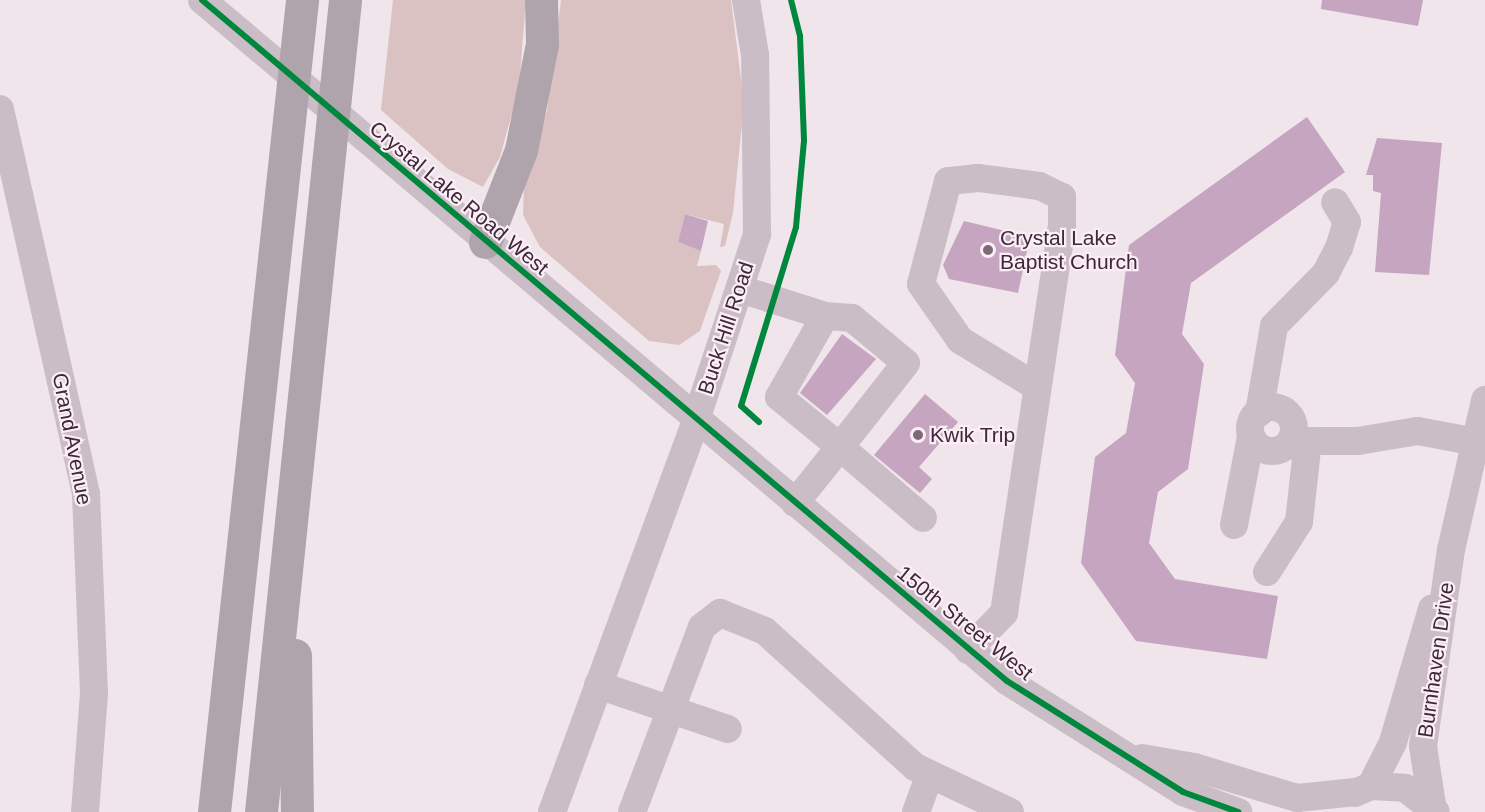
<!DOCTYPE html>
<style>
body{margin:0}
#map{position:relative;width:1485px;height:812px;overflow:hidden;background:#f0e5eb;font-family:Arial,sans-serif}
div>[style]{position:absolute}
.green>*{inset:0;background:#d9c2c1}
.building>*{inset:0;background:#c5a5c0}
.minor>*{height:28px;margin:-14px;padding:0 14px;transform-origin:14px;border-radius:14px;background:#cabdc5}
.minor>.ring{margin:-14px;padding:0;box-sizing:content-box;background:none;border:28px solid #cabdc5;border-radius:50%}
.highway>*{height:33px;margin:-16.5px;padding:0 16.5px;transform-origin:16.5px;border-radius:16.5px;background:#afa4ab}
.cycleway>*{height:6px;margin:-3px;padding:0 3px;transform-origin:3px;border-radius:3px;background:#00873e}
.dots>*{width:16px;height:16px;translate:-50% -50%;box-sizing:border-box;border:3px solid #fcedf6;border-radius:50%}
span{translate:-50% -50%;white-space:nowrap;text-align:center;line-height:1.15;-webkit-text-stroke:4.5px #fcedf6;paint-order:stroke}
.street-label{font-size:21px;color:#3c2a38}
.poi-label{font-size:21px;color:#3c2a38}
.left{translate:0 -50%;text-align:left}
</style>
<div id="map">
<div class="green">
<div style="clip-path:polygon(393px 0,526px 0,519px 87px,500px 157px,483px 187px,448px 169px,381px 110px)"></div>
<div style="clip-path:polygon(561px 0,731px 0,744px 103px,733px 213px,725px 246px,720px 247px,724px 224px,685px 214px,678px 242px,701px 251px,697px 266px,716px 265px,721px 271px,700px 331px,679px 345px,649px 341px,540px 247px,523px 215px,524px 182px,547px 111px)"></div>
</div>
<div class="building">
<div style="clip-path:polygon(1322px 0,1423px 0,1418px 26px,1321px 9px)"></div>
<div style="clip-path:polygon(1307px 117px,1345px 172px,1191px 283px,1182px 334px,1204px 364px,1188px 469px,1158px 492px,1149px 543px,1175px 579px,1278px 596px,1267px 659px,1136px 641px,1081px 563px,1095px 457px,1126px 433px,1135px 383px,1115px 355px,1129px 245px)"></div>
<div style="clip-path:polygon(1377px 138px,1442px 143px,1429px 275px,1375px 272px,1381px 193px,1373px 191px,1373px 175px,1366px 175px)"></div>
<div style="clip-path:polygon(685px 214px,708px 221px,701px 251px,678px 242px)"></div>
<div style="clip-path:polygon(964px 221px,1030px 237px,1018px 293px,949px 279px,943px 265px)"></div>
<div style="clip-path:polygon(842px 334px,876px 359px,827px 415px,800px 393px)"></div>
<div style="clip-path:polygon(925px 394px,958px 422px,919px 467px,932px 479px,920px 493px,874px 455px)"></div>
</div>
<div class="minor">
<div style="left:202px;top:0;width:1054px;rotate:40.23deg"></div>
<div style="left:1007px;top:681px;width:208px;rotate:32.2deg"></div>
<div style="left:1183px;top:792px;width:59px;rotate:20deg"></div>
<div style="left:0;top:109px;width:394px;rotate:77.4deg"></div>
<div style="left:86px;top:494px;width:199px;rotate:87.7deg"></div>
<div style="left:94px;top:693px;width:119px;rotate:94.3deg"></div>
<div style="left:740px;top:289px;width:89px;rotate:17.6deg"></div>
<div style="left:825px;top:316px;width:93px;rotate:119.6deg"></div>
<div style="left:779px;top:397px;width:79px;rotate:39.3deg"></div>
<div style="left:840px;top:447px;width:72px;rotate:128.8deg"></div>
<div style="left:825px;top:316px;width:27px;rotate:4deg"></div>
<div style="left:852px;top:318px;width:70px;rotate:39.8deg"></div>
<div style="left:906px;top:363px;width:107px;rotate:128.2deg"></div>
<div style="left:840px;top:447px;width:109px;rotate:40.5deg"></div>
<div class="ring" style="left:1250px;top:407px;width:16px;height:16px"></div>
<div style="left:1259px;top:413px;width:88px;rotate:-80.2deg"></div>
<div style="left:1274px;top:326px;width:74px;rotate:-45.5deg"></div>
<div style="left:1326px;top:273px;width:28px;rotate:-63deg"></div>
<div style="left:1339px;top:248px;width:27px;rotate:-73deg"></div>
<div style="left:1347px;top:222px;width:23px;rotate:-121deg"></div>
<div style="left:1292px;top:441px;width:66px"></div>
<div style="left:1358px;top:441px;width:61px;rotate:-9.5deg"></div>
<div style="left:1418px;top:431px;width:59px;rotate:10.7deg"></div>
<div style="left:1234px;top:525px;width:90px;rotate:-79.1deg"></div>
<div style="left:1267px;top:572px;width:59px;rotate:-57.4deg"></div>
<div style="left:1299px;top:522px;width:81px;rotate:-83.7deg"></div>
<div style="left:968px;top:650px;width:52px;rotate:-45.8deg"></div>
<div style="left:1004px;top:613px;width:390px;rotate:-81.5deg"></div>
<div style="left:1062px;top:227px;width:30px;rotate:-90deg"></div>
<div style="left:1062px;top:197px;width:25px;rotate:-154deg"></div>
<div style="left:1039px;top:186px;width:62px;rotate:-172.5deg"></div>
<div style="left:978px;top:178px;width:30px;rotate:174deg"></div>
<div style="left:948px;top:181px;width:106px;rotate:104.7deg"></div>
<div style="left:921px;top:284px;width:68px;rotate:55.1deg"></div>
<div style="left:960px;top:340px;width:90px;rotate:31.4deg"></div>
<div style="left:598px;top:685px;width:137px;rotate:18.7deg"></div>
<div style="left:1142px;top:758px;width:53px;rotate:9.8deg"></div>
<div style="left:1194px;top:767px;width:108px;rotate:16.8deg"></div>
<div style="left:1297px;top:798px;width:59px;rotate:-5.8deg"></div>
<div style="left:1371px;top:786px;width:49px;rotate:-63.4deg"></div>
<div style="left:1393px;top:742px;width:139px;rotate:-73.7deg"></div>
<div style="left:1355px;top:793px;width:17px;rotate:-24deg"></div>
<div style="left:1371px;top:786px;width:34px;rotate:3deg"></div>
<div style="left:1405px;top:788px;width:39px;rotate:38deg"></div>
<div style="left:1432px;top:805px;width:60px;rotate:-98.7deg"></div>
<div style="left:1423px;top:746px;width:198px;rotate:-81.9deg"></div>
<div style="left:1451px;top:550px;width:154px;rotate:-77.2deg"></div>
<div style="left:552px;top:812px;width:418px;rotate:-69.8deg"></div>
<div style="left:696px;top:420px;width:196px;rotate:-71.8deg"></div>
<div style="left:757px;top:234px;width:179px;rotate:-90.6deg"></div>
<div style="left:755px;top:55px;width:56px;rotate:-99.3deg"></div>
<div style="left:632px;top:812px;width:198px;rotate:-69.3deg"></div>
<div style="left:702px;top:627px;width:23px;rotate:-38deg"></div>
<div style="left:720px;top:613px;width:48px;rotate:21.8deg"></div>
<div style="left:765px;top:631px;width:202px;rotate:42.2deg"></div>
<div style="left:915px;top:767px;width:105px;rotate:25.3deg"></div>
<div style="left:916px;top:812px;width:40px;rotate:-69.8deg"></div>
</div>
<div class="highway">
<div style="left:485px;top:242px;width:99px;rotate:-68.6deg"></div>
<div style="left:521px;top:150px;width:108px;rotate:-78.8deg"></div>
<div style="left:542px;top:44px;width:44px;rotate:-91.3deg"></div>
<div style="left:295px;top:655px;width:157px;rotate:89.3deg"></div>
<div style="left:214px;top:812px;width:817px;rotate:-83.81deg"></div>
<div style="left:261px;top:812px;width:816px;rotate:-84.09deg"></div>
</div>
<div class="cycleway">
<div style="left:202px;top:0;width:1054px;rotate:40.23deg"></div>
<div style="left:1007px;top:681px;width:208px;rotate:32.2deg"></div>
<div style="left:1183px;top:792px;width:59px;rotate:20deg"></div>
<div style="left:759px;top:422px;width:24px;rotate:-138deg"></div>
<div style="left:741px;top:406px;width:187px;rotate:-72.9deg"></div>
<div style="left:796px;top:227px;width:87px;rotate:-84.7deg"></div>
<div style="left:804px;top:140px;width:104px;rotate:-92.2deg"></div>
<div style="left:800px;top:36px;width:37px;rotate:-104deg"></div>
</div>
<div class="dots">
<div style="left:988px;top:250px;background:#7b6b77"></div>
<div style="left:918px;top:435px;background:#7b6b77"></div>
</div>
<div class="street-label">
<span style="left:459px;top:198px;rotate:40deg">Crystal Lake Road West</span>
<span style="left:726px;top:328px;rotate:-72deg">Buck Hill Road</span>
<span style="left:72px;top:439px;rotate:79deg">Grand Avenue</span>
<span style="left:965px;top:623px;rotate:39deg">150th Street West</span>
<span style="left:1436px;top:660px;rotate:-82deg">Burnhaven Drive</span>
</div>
<div class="poi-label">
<span class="left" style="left:1000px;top:250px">Crystal Lake<br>Baptist Church</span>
<span class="left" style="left:930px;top:435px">Kwik Trip</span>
</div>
</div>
